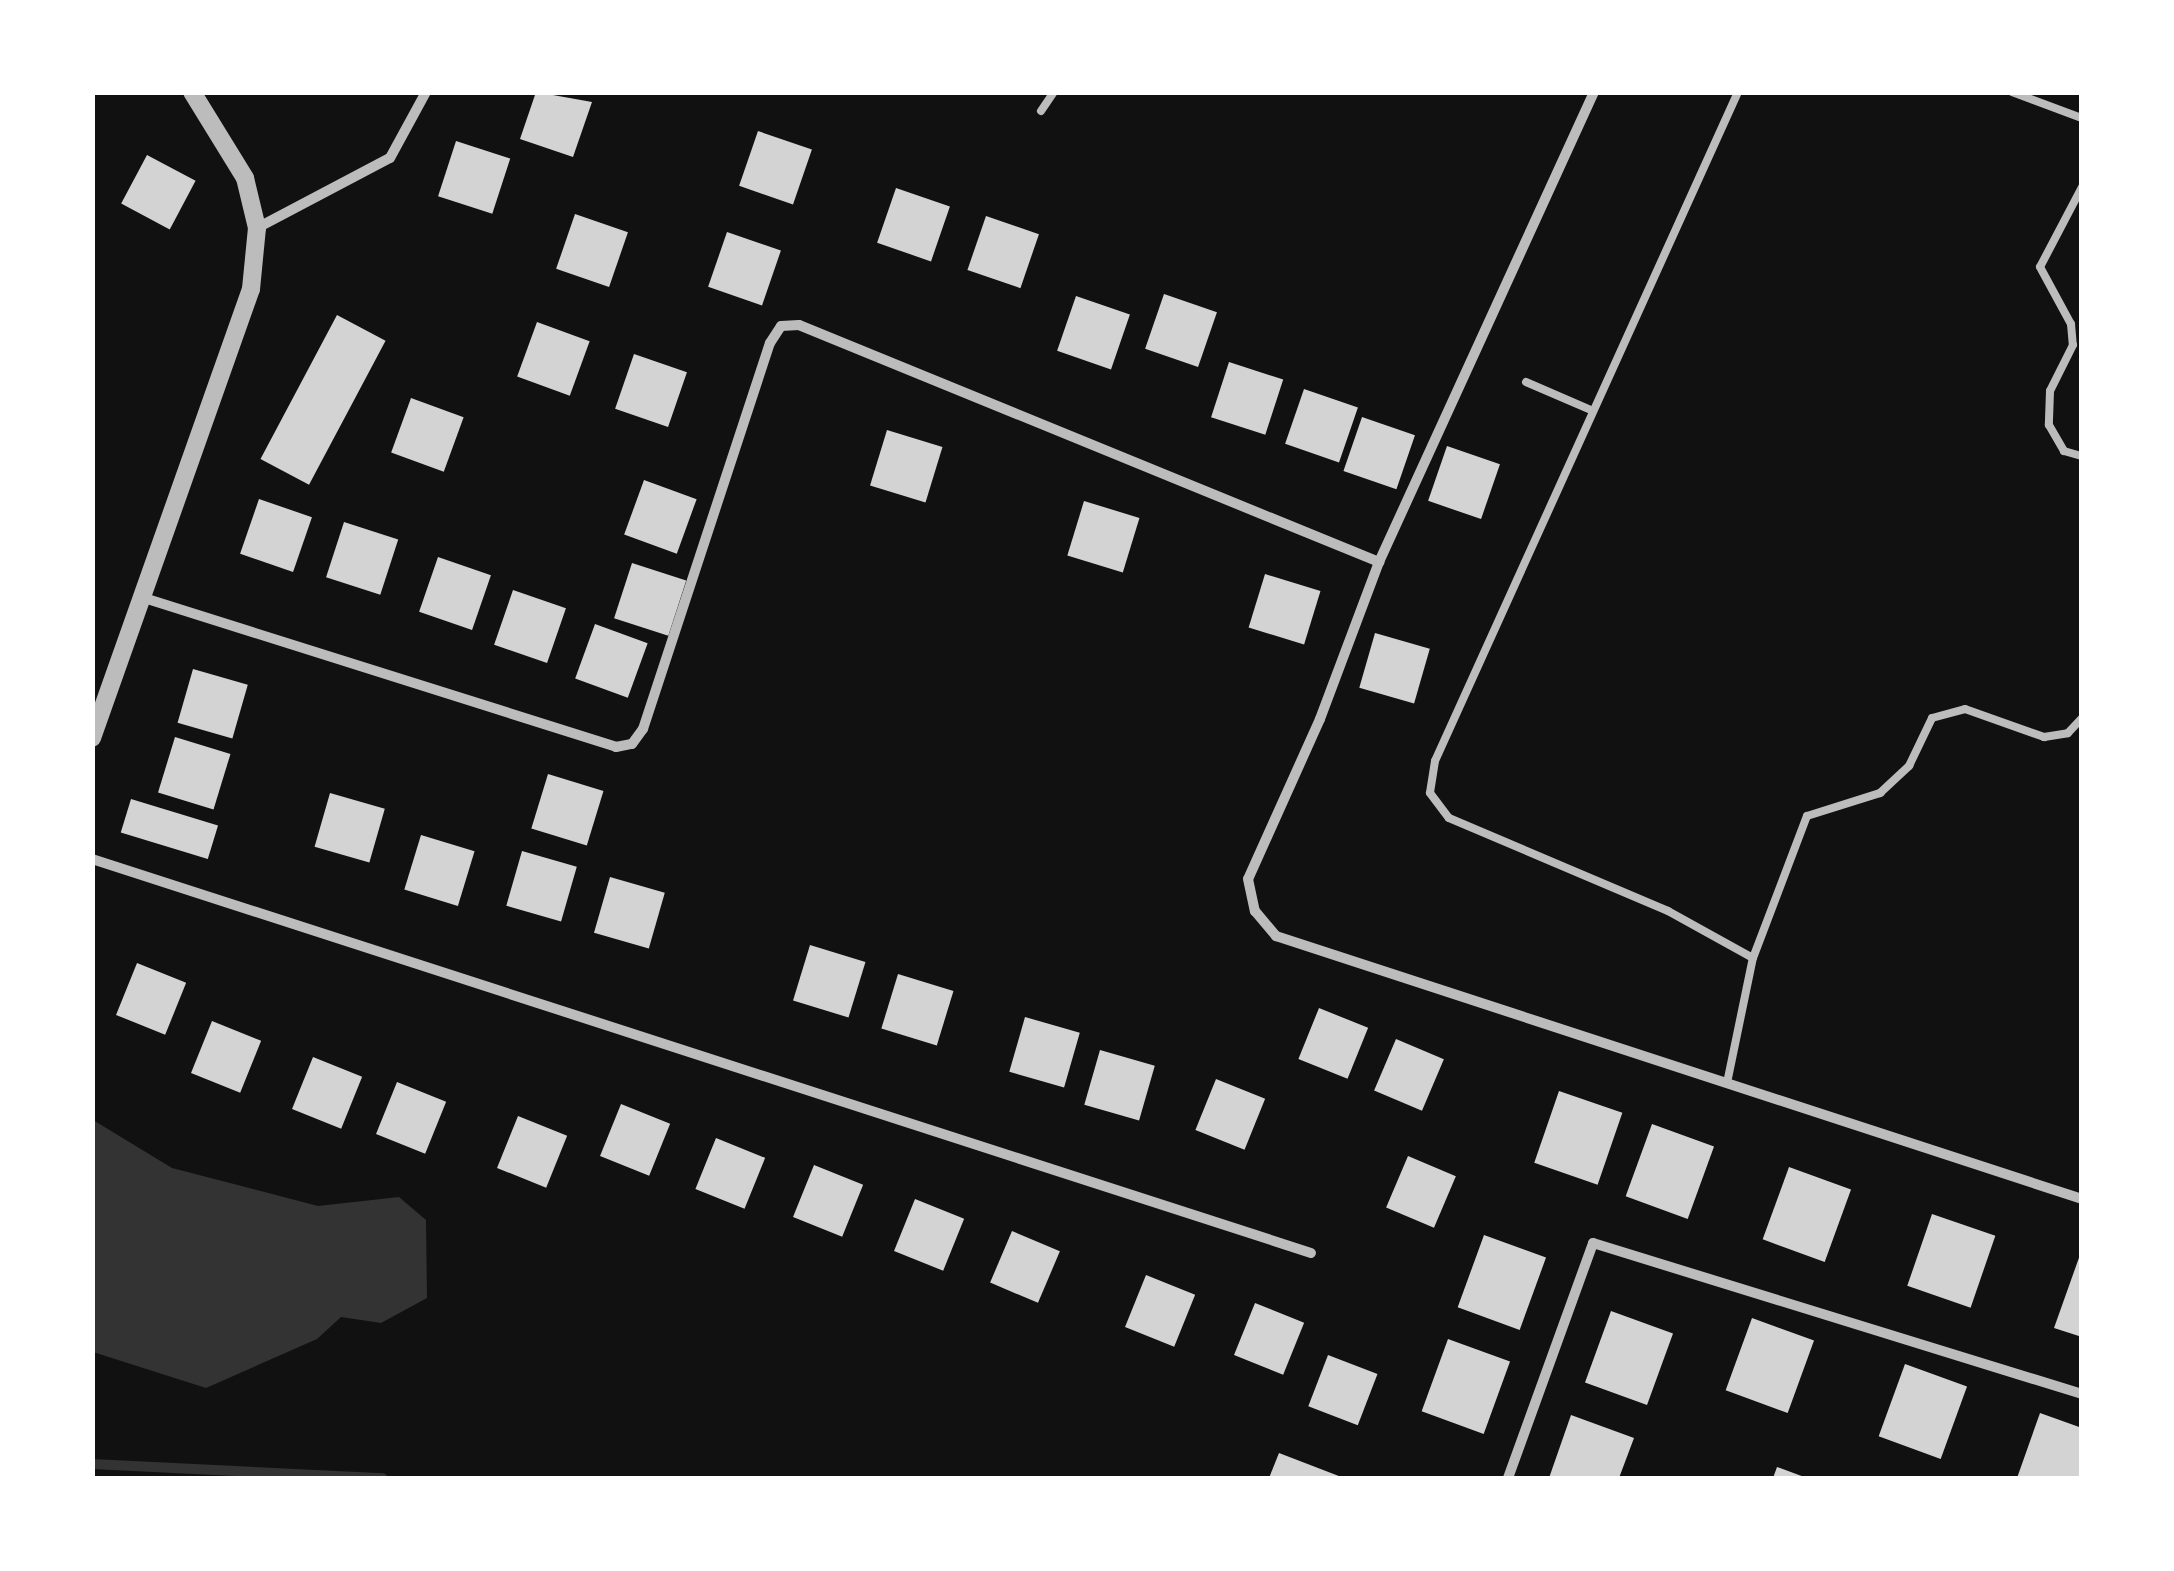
<!DOCTYPE html>
<style>
body{margin:0}
#map{position:relative;width:2174px;height:1571px;overflow:hidden;background:#111;font-family:"Times New Roman",serif}
div>[style]{position:absolute}
.water>*{inset:0;background:#333}
.stream>*{height:10px;margin:-5px;padding:0 5px;transform-origin:5px;border-radius:5px;background:#333}
.building>*{inset:0;background:#d3d3d3;transform-origin:0 0}
.service>*{height:8px;margin:-4px;padding:0 4px;transform-origin:4px;border-radius:4px;background:#bcbcbc}
.minor>*{height:10px;margin:-5px;padding:0 5px;transform-origin:5px;border-radius:5px;background:#bcbcbc}
.tertiary>*{height:18px;margin:-9px;padding:0 9px;transform-origin:9px;border-radius:9px;background:#bcbcbc}
span{translate:-50% -50%;white-space:nowrap;text-align:center;line-height:1.15;-webkit-text-stroke:10px #fff;paint-order:stroke}
.frame{position:absolute;inset:0;border:95px solid #fff;pointer-events:none}
</style>
<div id="map">
<div class="water">
<div style="clip-path:polygon(93px 1120px,172px 1168px,318px 1206px,399px 1197px,426px 1220px,427px 1298px,381px 1323px,341px 1317px,317px 1339px,206px 1388px,93px 1352px)"></div>
</div>
<div class="stream">
<div style="left:92px;top:1464px;width:291px;rotate:2.8deg"></div>
</div>
<div class="building">
<div style="clip-path:polygon(536px 92px,592px 102px,573px 157px,520px 139px)"></div>
<div style="left:758px;top:131px;width:57px;height:58px;rotate:19deg"></div>
<div style="left:456px;top:141px;width:57px;height:58px;rotate:18deg"></div>
<div style="left:147px;top:155px;width:55px;height:55px;rotate:28deg"></div>
<div style="left:896px;top:188px;width:57px;height:58px;rotate:19deg"></div>
<div style="left:575px;top:214px;width:56px;height:58px;rotate:19deg"></div>
<div style="left:986px;top:216px;width:56px;height:57px;rotate:19deg"></div>
<div style="left:727px;top:232px;width:57px;height:58px;rotate:19deg"></div>
<div style="left:1164px;top:294px;width:56px;height:58px;rotate:19deg"></div>
<div style="left:1076px;top:296px;width:57px;height:58px;rotate:19deg"></div>
<div style="left:337px;top:315px;width:55px;height:163px;rotate:28deg"></div>
<div style="left:537px;top:322px;width:56px;height:58px;rotate:20deg"></div>
<div style="left:634px;top:354px;width:56px;height:58px;rotate:19deg"></div>
<div style="left:1229px;top:362px;width:57px;height:58px;rotate:18deg"></div>
<div style="left:1304px;top:389px;width:57px;height:58px;rotate:19deg"></div>
<div style="left:411px;top:398px;width:56px;height:58px;rotate:20deg"></div>
<div style="left:1362px;top:417px;width:56px;height:57px;rotate:19deg"></div>
<div style="left:887px;top:430px;width:58px;height:58px;rotate:17deg"></div>
<div style="left:1447px;top:446px;width:56px;height:58px;rotate:19deg"></div>
<div style="left:644px;top:480px;width:56px;height:58px;rotate:20deg"></div>
<div style="left:259px;top:499px;width:56px;height:58px;rotate:19deg"></div>
<div style="left:1084px;top:501px;width:58px;height:57px;rotate:17deg"></div>
<div style="left:344px;top:522px;width:57px;height:58px;rotate:18deg"></div>
<div style="left:438px;top:557px;width:56px;height:58px;rotate:19deg"></div>
<div style="left:632px;top:563px;width:57px;height:58px;rotate:18deg"></div>
<div style="left:1265px;top:574px;width:58px;height:56px;rotate:17deg"></div>
<div style="left:513px;top:590px;width:56px;height:58px;rotate:19deg"></div>
<div style="left:595px;top:624px;width:56px;height:58px;rotate:20deg"></div>
<div style="left:1375px;top:633px;width:57px;height:57px;rotate:16deg"></div>
<div style="left:193px;top:669px;width:57px;height:56px;rotate:16deg"></div>
<div style="left:175px;top:737px;width:58px;height:58px;rotate:17deg"></div>
<div style="left:548px;top:774px;width:58px;height:57px;rotate:17deg"></div>
<div style="left:330px;top:793px;width:57px;height:56px;rotate:16deg"></div>
<div style="left:131px;top:799px;width:91px;height:35px;rotate:17deg"></div>
<div style="left:421px;top:835px;width:56px;height:57px;rotate:17deg"></div>
<div style="left:522px;top:851px;width:57px;height:57px;rotate:16deg"></div>
<div style="left:610px;top:877px;width:57px;height:58px;rotate:16deg"></div>
<div style="left:810px;top:945px;width:58px;height:58px;rotate:17deg"></div>
<div style="left:137px;top:963px;width:53px;height:56px;rotate:22deg"></div>
<div style="left:898px;top:974px;width:58px;height:57px;rotate:17deg"></div>
<div style="left:1319px;top:1008px;width:53px;height:55px;rotate:22deg"></div>
<div style="left:1025px;top:1017px;width:57px;height:57px;rotate:16deg"></div>
<div style="left:212px;top:1021px;width:53px;height:56px;rotate:22deg"></div>
<div style="left:1396px;top:1039px;width:52px;height:56px;rotate:23deg"></div>
<div style="left:1100px;top:1050px;width:57px;height:57px;rotate:16deg"></div>
<div style="left:313px;top:1057px;width:53px;height:56px;rotate:22deg"></div>
<div style="left:1216px;top:1079px;width:53px;height:55px;rotate:22deg"></div>
<div style="left:397px;top:1082px;width:53px;height:56px;rotate:22deg"></div>
<div style="left:1559px;top:1091px;width:67px;height:76px;rotate:19deg"></div>
<div style="left:621px;top:1104px;width:53px;height:56px;rotate:22deg"></div>
<div style="left:518px;top:1116px;width:53px;height:56px;rotate:22deg"></div>
<div style="left:1652px;top:1124px;width:66px;height:77px;rotate:20deg"></div>
<div style="left:716px;top:1138px;width:53px;height:55px;rotate:22deg"></div>
<div style="left:1408px;top:1156px;width:52px;height:56px;rotate:23deg"></div>
<div style="left:814px;top:1165px;width:53px;height:56px;rotate:22deg"></div>
<div style="left:1789px;top:1167px;width:66px;height:77px;rotate:20deg"></div>
<div style="left:915px;top:1199px;width:53px;height:56px;rotate:22deg"></div>
<div style="left:1932px;top:1214px;width:67px;height:76px;rotate:19deg"></div>
<div style="left:1012px;top:1231px;width:52px;height:56px;rotate:23deg"></div>
<div style="left:1484px;top:1235px;width:66px;height:77px;rotate:20deg"></div>
<div style="clip-path:polygon(2081px 1252px,2082px 1253px,2082px 1337px,2054px 1328px)"></div>
<div style="left:1146px;top:1275px;width:53px;height:56px;rotate:22deg"></div>
<div style="left:1255px;top:1303px;width:53px;height:56px;rotate:22deg"></div>
<div style="left:1611px;top:1311px;width:66px;height:76px;rotate:20deg"></div>
<div style="left:1752px;top:1318px;width:66px;height:77px;rotate:20deg"></div>
<div style="left:1448px;top:1339px;width:66px;height:77px;rotate:20deg"></div>
<div style="left:1328px;top:1355px;width:53px;height:55px;rotate:21deg"></div>
<div style="left:1905px;top:1364px;width:66px;height:77px;rotate:20deg"></div>
<div style="clip-path:polygon(2040px 1413px,2082px 1428px,2082px 1478px,2017px 1478px)"></div>
<div style="clip-path:polygon(1571px 1415px,1634px 1438px,1619px 1478px,1549px 1478px)"></div>
<div style="clip-path:polygon(1279px 1453px,1344px 1478px,1269px 1478px)"></div>
<div style="clip-path:polygon(1777px 1467px,1807px 1478px,1773px 1478px)"></div>
</div>
<div class="service">
<div style="left:1738px;top:92px;width:734px;rotate:114.37deg"></div>
<div style="left:1435px;top:761px;width:32px;rotate:99deg"></div>
<div style="left:1430px;top:793px;width:31px;rotate:53deg"></div>
<div style="left:1449px;top:818px;width:238px;rotate:23deg"></div>
<div style="left:1668px;top:911px;width:97px;rotate:28.9deg"></div>
<div style="left:2012px;top:92px;width:75px;rotate:20.4deg"></div>
<div style="left:1041px;top:111px;width:23px;rotate:-56deg"></div>
<div style="left:2082px;top:187px;width:90px;rotate:117.7deg"></div>
<div style="left:2040px;top:267px;width:65px;rotate:61.5deg"></div>
<div style="left:2071px;top:324px;width:21px;rotate:85deg"></div>
<div style="left:2073px;top:345px;width:51px;rotate:116.6deg"></div>
<div style="left:2050px;top:391px;width:34px;rotate:92deg"></div>
<div style="left:2049px;top:425px;width:30px;rotate:60deg"></div>
<div style="left:2064px;top:451px;width:19px;rotate:16deg"></div>
<div style="left:1526px;top:382px;width:71px;rotate:23.3deg"></div>
<div style="left:1727px;top:1083px;width:128px;rotate:-78.3deg"></div>
<div style="left:1753px;top:958px;width:152px;rotate:-69.2deg"></div>
<div style="left:1807px;top:816px;width:77px;rotate:-17.5deg"></div>
<div style="left:1880px;top:793px;width:40px;rotate:-43deg"></div>
<div style="left:1909px;top:766px;width:53px;rotate:-64.4deg"></div>
<div style="left:1932px;top:718px;width:34px;rotate:-15deg"></div>
<div style="left:1965px;top:709px;width:84px;rotate:19.5deg"></div>
<div style="left:2044px;top:737px;width:24px;rotate:-9deg"></div>
<div style="left:2068px;top:733px;width:21px;rotate:-47deg"></div>
</div>
<div class="minor">
<div style="left:1594px;top:92px;width:517px;rotate:114.58deg"></div>
<div style="left:1379px;top:562px;width:168px;rotate:110.6deg"></div>
<div style="left:1320px;top:719px;width:175px;rotate:114.2deg"></div>
<div style="left:1248px;top:879px;width:33px;rotate:78deg"></div>
<div style="left:1255px;top:911px;width:33px;rotate:50deg"></div>
<div style="left:1276px;top:936px;width:848px;rotate:18.07deg"></div>
<div style="left:257px;top:228px;width:150px;rotate:-27.8deg"></div>
<div style="left:390px;top:158px;width:75px;rotate:-61.4deg"></div>
<div style="left:141px;top:597px;width:498px;rotate:17.5deg"></div>
<div style="left:616px;top:747px;width:16px;rotate:-11deg"></div>
<div style="left:632px;top:744px;width:19px;rotate:-54deg"></div>
<div style="left:643px;top:729px;width:406px;rotate:-71.8deg"></div>
<div style="left:770px;top:343px;width:20px;rotate:-57deg"></div>
<div style="left:781px;top:326px;width:18px;rotate:-3deg"></div>
<div style="left:799px;top:325px;width:627px;rotate:22.23deg"></div>
<div style="left:92px;top:859px;width:1281px;rotate:17.91deg"></div>
<div style="left:1508px;top:1478px;width:250px;rotate:-70.1deg"></div>
<div style="left:1593px;top:1243px;width:512px;rotate:17.16deg"></div>
</div>
<div class="tertiary">
<div style="left:92px;top:738px;width:476px;rotate:-70.5deg"></div>
<div style="left:251px;top:289px;width:61px;rotate:-84.4deg"></div>
<div style="left:257px;top:228px;width:51px;rotate:-103.5deg"></div>
<div style="left:245px;top:178px;width:101px;rotate:-121.6deg"></div>
</div>
<div class="frame"></div>
</div>
